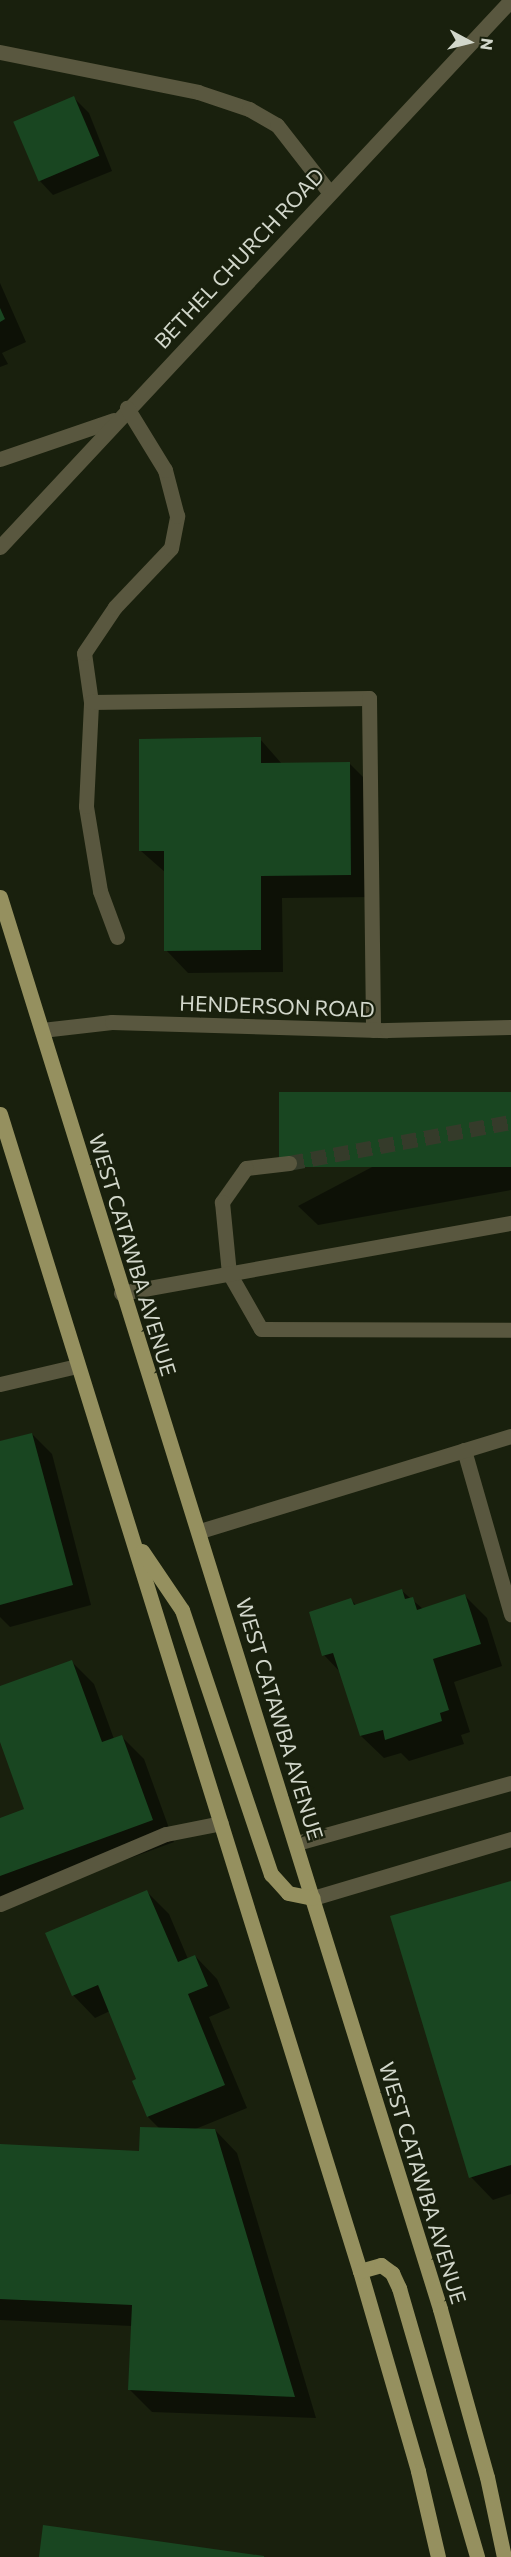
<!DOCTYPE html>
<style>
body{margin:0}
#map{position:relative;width:511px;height:2557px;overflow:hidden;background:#19200d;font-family:Commissioner,sans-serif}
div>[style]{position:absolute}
.shadow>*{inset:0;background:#0007}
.building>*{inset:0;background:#194621;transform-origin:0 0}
.minor-tunnel>*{height:15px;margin-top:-7.5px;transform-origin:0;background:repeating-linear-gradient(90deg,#353b2a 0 15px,transparent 0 23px)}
.minor>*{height:15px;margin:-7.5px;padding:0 7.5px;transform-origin:7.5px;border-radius:7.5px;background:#59573f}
.major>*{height:15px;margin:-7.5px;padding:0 7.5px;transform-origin:7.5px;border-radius:7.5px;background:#95905f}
span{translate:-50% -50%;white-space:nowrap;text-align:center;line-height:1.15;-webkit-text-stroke:4.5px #19200d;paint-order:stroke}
.street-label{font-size:21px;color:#d2d7cb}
.north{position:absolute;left:439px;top:12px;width:60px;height:60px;-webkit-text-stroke:4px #19200d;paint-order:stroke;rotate:97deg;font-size:16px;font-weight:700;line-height:24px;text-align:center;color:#d2d7cb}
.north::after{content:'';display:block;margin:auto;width:21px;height:27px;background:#d2d7cb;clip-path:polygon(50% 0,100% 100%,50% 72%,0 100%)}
</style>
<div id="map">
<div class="shadow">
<div style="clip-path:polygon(74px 98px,89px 113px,112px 171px,53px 195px,39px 180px)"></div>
<div style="clip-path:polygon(0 283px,26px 342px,2px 353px,8px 364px,0 367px)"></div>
<div style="clip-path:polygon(260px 739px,282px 764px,349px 763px,372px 786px,373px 897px,282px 898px,283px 972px,188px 973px,166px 950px,166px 873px,141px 851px)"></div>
<div style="clip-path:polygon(511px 1094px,511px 1190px,318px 1225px,298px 1206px)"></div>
<div style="clip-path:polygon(32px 1434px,52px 1454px,91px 1605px,10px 1627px,0 1617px,0 1443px)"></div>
<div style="clip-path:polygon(402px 1591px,423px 1609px,464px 1595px,487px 1618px,502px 1666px,454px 1682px,470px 1732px,461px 1735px,464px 1744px,409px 1761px,401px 1753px,384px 1758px,361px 1736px,341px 1673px,324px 1655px,351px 1600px,357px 1606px)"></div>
<div style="clip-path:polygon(72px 1662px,94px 1684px,114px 1739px,121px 1736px,144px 1759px,174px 1842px,0 1906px,0 1819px,26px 1810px,0 1738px,0 1688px)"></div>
<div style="clip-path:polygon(511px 1882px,511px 2194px,493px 2200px,471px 2177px)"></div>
<div style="clip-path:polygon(147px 1892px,169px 1914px,188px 1959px,195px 1956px,217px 1979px,230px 2008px,209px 2017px,247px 2108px,193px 2130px,215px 2130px,237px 2153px,316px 2418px,152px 2412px,130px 2390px,132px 2326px,0 2320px,0 2146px,140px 2153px,160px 2129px,148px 2117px,134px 2082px,138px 2080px,110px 2011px,95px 2018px,73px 1995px)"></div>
</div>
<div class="building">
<div style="left:74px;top:96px;width:65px;height:66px;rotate:67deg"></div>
<div style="clip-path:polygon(0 308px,5px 319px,0 322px)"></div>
<div style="clip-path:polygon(261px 737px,261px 763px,350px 762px,351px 875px,261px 876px,261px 950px,164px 951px,164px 851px,139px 851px,139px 739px)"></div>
<div style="left:511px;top:1092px;width:75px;height:232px;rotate:90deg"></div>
<div style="clip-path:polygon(32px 1433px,73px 1585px,0 1605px,0 1441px)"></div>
<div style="clip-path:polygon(402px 1589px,405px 1599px,413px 1597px,417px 1610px,465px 1594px,481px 1644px,433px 1659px,449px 1710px,440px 1713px,442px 1721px,385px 1740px,383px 1730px,360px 1736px,333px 1653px,322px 1656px,309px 1612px,351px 1598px,354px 1605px)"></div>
<div style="clip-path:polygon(72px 1660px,102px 1742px,122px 1735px,153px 1820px,0 1876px,0 1818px,24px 1809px,0 1742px,0 1686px)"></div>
<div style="clip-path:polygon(511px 1881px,511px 2165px,469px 2178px,390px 1916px)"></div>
<div style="clip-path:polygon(147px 1890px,178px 1962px,195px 1955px,208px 1986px,188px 1994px,225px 2085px,147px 2117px,132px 2081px,136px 2079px,98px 1985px,72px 1996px,45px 1933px)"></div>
<div style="clip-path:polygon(140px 2127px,215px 2129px,295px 2397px,128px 2390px,132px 2305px,0 2299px,0 2144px,139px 2151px)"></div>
<div style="clip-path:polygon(43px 2525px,264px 2556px,264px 2557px,39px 2557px)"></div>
</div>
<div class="minor-tunnel">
<div style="left:289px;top:1163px;width:226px;rotate:-10.5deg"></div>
</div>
<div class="minor">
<div style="left:0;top:52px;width:202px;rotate:11.4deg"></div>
<div style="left:198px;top:92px;width:54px;rotate:18.4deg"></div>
<div style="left:249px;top:109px;width:32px;rotate:30deg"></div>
<div style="left:277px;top:125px;width:86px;rotate:52.1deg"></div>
<div style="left:0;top:459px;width:120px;rotate:-18.9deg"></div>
<div style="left:0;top:547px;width:749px;rotate:-46.95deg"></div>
<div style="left:91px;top:702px;width:49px;rotate:-98.1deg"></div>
<div style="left:84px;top:653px;width:55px;rotate:-56deg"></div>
<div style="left:115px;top:607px;width:81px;rotate:-46.5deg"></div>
<div style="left:171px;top:548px;width:33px;rotate:-79deg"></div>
<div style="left:177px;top:516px;width:48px;rotate:-104.6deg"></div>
<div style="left:165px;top:470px;width:73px;rotate:-121.5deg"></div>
<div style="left:117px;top:937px;width:49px;rotate:-110.3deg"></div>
<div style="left:100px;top:891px;width:86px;rotate:-99.4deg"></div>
<div style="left:86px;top:806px;width:104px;rotate:-87.2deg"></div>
<div style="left:91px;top:702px;width:278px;rotate:-0.8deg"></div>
<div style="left:369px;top:698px;width:332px;rotate:89.3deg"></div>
<div style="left:42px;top:1030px;width:70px;rotate:-6.5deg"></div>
<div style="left:112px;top:1022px;width:275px;rotate:1.7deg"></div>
<div style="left:387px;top:1030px;width:124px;rotate:-1.4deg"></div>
<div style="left:289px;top:1163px;width:43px;rotate:173.4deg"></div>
<div style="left:246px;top:1168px;width:42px;rotate:125.2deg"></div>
<div style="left:222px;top:1202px;width:71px;rotate:84.4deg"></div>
<div style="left:229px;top:1273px;width:64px;rotate:60.3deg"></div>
<div style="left:261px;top:1329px;width:250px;rotate:0.2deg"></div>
<div style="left:121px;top:1293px;width:396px;rotate:-10.2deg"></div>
<div style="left:0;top:1384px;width:79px;rotate:-13.2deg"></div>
<div style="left:464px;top:1450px;width:171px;rotate:74deg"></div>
<div style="left:200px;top:1531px;width:325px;rotate:-17deg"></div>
<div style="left:297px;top:1843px;width:222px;rotate:-15.7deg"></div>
<div style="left:313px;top:1898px;width:207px;rotate:-16.6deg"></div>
<div style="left:0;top:1904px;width:180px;rotate:-22.9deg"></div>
<div style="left:166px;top:1834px;width:56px;rotate:-11.3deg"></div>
</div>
<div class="major">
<div style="left:0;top:897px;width:1479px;rotate:72.69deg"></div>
<div style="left:440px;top:2309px;width:174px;rotate:74.4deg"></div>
<div style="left:487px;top:2477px;width:82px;rotate:78deg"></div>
<div style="left:0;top:1114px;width:1212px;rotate:72.72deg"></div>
<div style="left:360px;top:2271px;width:208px;rotate:73.8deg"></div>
<div style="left:418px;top:2471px;width:88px;rotate:76.9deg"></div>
<div style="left:142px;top:1551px;width:71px;rotate:55.9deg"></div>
<div style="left:182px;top:1610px;width:279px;rotate:71.4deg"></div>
<div style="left:271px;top:1874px;width:25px;rotate:48deg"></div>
<div style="left:288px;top:1893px;width:25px;rotate:11deg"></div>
<div style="left:360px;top:2271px;width:22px;rotate:-16deg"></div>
<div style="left:381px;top:2265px;width:14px;rotate:36deg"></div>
<div style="left:392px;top:2273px;width:17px;rotate:65deg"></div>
<div style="left:399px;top:2288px;width:280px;rotate:73.8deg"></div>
</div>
<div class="street-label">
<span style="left:239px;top:258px;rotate:-47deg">BETHEL CHURCH ROAD</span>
<span style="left:277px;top:1006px;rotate:2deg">HENDERSON ROAD</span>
<span style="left:133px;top:1255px;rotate:73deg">WEST CATAWBA AVENUE</span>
<span style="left:280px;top:1719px;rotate:73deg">WEST CATAWBA AVENUE</span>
<span style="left:423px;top:2183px;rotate:73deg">WEST CATAWBA AVENUE</span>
</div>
<div class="north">N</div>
</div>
